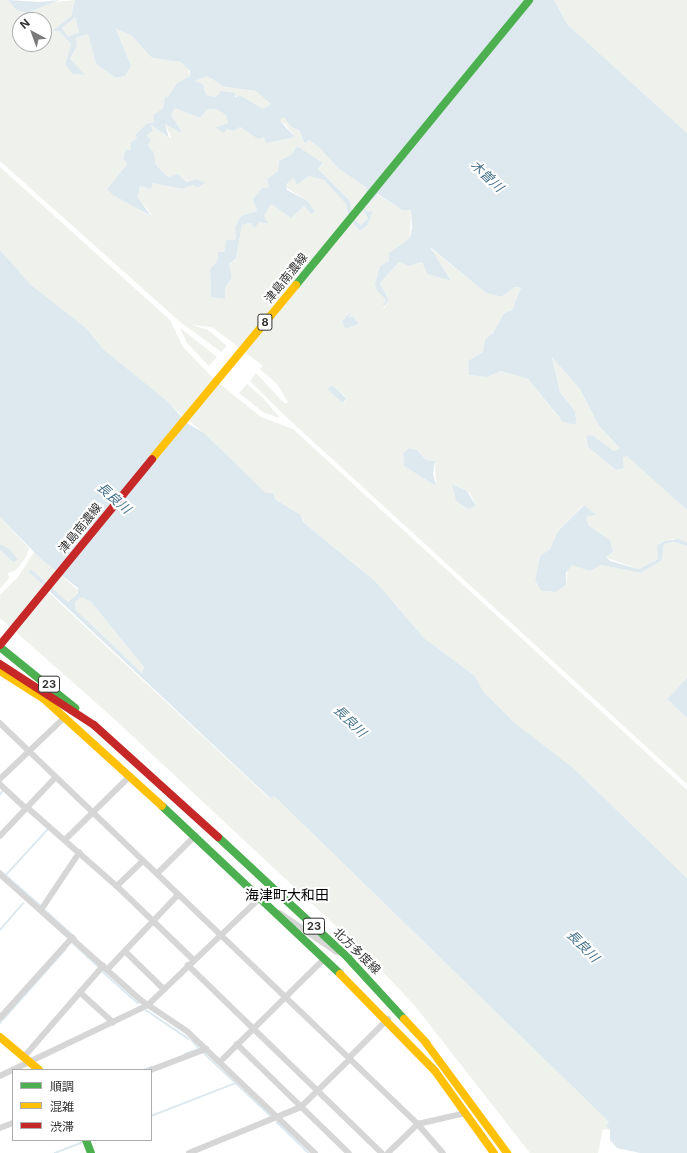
<!DOCTYPE html>
<meta charset="utf-8">
<style>
body{margin:0}
#map{position:relative;width:687px;height:1153px;overflow:hidden;background:#fff;font-family:Inter,"Noto Sans JP",sans-serif}
div>[style]{position:absolute}
.green>*{inset:0;background:#eff2ec}
.water>*{inset:0;background:#dde9ef}
.stream>*{height:1.5px;margin:-0.75px;padding:0 0.75px;transform-origin:0.75px;border-radius:0.75px;background:#dde9ef}
.street>*{height:5.5px;margin:-2.75px;padding:0 2.75px;transform-origin:2.75px;border-radius:2.75px;background:#d6d6d6}
.fast>*{height:8px;margin:-4px;padding:0 4px;transform-origin:4px;border-radius:4px;background:#4caf50}
.slow>*{height:8px;margin:-4px;padding:0 4px;transform-origin:4px;border-radius:4px;background:#ffc107}
.jam>*{height:8px;margin:-4px;padding:0 4px;transform-origin:4px;border-radius:4px;background:#c62828}
span{translate:-50% -50%;white-space:nowrap;text-align:center;line-height:1.15;-webkit-text-stroke:4px #fff;paint-order:stroke}
.shield-label span{padding:1px 3px;background:#fff;border:1px solid;border-radius:3px;-webkit-text-stroke-width:0}
.shield-label{font-size:11px;color:#323232;font-weight:700}
.street-label{font-size:12px;color:#323232}
.water-label{font-size:13px;color:#47738d;font-style:italic}
.quarter-label{font-size:14px;color:#000}
.legend{position:absolute;left:12px;top:1069px;width:140px;height:72px;box-sizing:border-box;background:#fff;border:1px solid #adadad;margin:0;padding:5px 7px;list-style:none;font-size:12px;color:#323232}
.legend li{display:flex;align-items:center;gap:8px;height:20px}
.legend b{width:20px;border:1px solid #adadad}
.north{position:absolute;left:12px;top:12px;width:40px;height:40px;box-sizing:border-box;background:#fff;border:1px solid #adadad;border-radius:50%;rotate:319deg;font-size:11px;font-weight:700;line-height:16px;text-align:center;color:#323232}
.north::after{content:'';display:block;margin:auto;width:14px;height:18px;background:#7a7a7a;clip-path:polygon(50% 0,100% 100%,50% 72%,0 100%)}
</style>
<div id="map">
<div class="green">
<div style="clip-path:polygon(evenodd,0 0,8px 0,16px 10px,27px 13px,45px 3px,75px 0,71px 16px,52px 31px,59px 31px,71px 44px,65px 65px,75px 74px,85px 75px,69px 61px,77px 46px,76px 38px,88px 34px,96px 64px,116px 78px,125px 76px,131px 66px,116px 29px,131px 35px,152px 58px,181px 62px,188px 68px,190px 76px,177px 83px,168px 97px,165px 96px,163px 108px,153px 115px,154px 122px,146px 124px,135px 135px,137px 138px,130px 143px,131px 150px,126px 150px,123px 158px,127px 164px,107px 189px,148px 215px,152px 215px,138px 197px,140px 186px,151px 189px,153px 183px,181px 189px,193px 185px,197px 188px,204px 183px,196px 179px,188px 182px,178px 174px,168px 177px,156px 165px,154px 152px,148px 146px,151px 140px,147px 135px,153px 131px,151px 125px,168px 138px,171px 137px,165px 124px,183px 134px,171px 115px,175px 108px,200px 118px,208px 109px,216px 109px,226px 115px,228px 123px,207px 130px,216px 128px,224px 133px,227px 129px,233px 131px,240px 127px,258px 139px,264px 137px,266px 142px,295px 137px,285px 124px,273px 119px,275px 114px,279px 119px,285px 117px,291px 127px,299px 130px,305px 144px,309px 140px,320px 147px,339px 169px,367px 188px,361px 206px,368px 218px,361px 225px,354px 218px,350px 201px,318px 169px,323px 164px,297px 146px,292px 154px,279px 161px,278px 171px,267px 179px,269px 187px,262px 188px,253px 199px,257px 211px,241px 216px,235px 227px,236px 240px,226px 240px,224px 252px,218px 252px,217px 261px,210px 269px,211px 297px,225px 299px,225px 287px,232px 278px,229px 264px,236px 260px,242px 225px,250px 223px,255px 228px,258px 222px,267px 224px,263px 216px,271px 204px,291px 218px,304px 206px,311px 214px,315px 212px,308px 201px,285px 187px,293px 178px,297px 185px,309px 176px,324px 180px,341px 197px,348px 206px,350px 220px,360px 231px,368px 225px,373px 210px,368px 212px,364px 208px,370px 195px,380px 196px,402px 210px,411px 209px,410px 238px,389px 253px,389px 261px,380px 266px,375px 283px,376px 290px,386px 300px,383px 309px,389px 301px,380px 283px,399px 262px,409px 266px,422px 262px,427px 274px,451px 281px,429px 247px,486px 293px,501px 297px,515px 287px,521px 288px,512px 310px,504px 313px,493px 333px,485px 339px,483px 352px,468px 361px,469px 375px,487px 377px,501px 371px,528px 379px,560px 419px,577px 425px,575px 411px,560px 392px,552px 356px,580px 389px,599px 426px,620px 448px,614px 451px,591px 435px,586px 437px,588px 447px,616px 470px,624px 468px,623px 456px,627px 455px,687px 510px,687px 542px,672px 539px,658px 544px,658px 559px,639px 569px,607px 558px,607px 554px,613px 552px,610px 540px,589px 526px,586px 517px,596px 515px,583px 505px,558px 531px,550px 549px,540px 556px,535px 580px,541px 591px,556px 592px,566px 585px,568px 567px,576px 564px,590px 571px,601px 565px,641px 573px,662px 560px,664px 544px,674px 542px,687px 546px,687px 678px,667px 699px,687px 718px,687px 784px,283px 414px,250px 381px,256px 373px,285px 404px,288px 402px,277px 384px,260px 369px,263px 366px,212px 327px,192px 325px,208px 330px,227px 346px,221px 352px,179px 321px,0 161px,0 0,20px 20px,44px 20px,44px 44px,20px 44px,20px 20px,0 0,352px 311px,349px 317px,353px 316px,359px 324px,345px 329px,342px 321px,352px 311px,0 0,332px 385px,346px 397px,344px 403px,327px 389px,332px 385px,0 0,409px 448px,417px 450px,426px 460px,435px 461px,436px 486px,404px 466px,403px 453px,409px 448px,0 0,453px 484px,470px 493px,476px 506px,468px 509px,456px 501px,453px 484px)"></div>
<div style="clip-path:polygon(554px 0,687px 0,687px 133px,567px 24px)"></div>
<div style="clip-path:polygon(75px 17px,79px 32px,68px 37px,62px 28px)"></div>
<div style="clip-path:polygon(207px 76px,225px 87px,257px 91px,271px 104px,263px 109px,227px 92px,215px 97px,206px 95px,203px 84px,195px 81px)"></div>
<div style="clip-path:polygon(0 167px,170px 320px,183px 347px,215px 380px,261px 417px,293px 429px,687px 790px,687px 878px,587px 782px,516px 724px,483px 691px,475px 676px,424px 638px,376px 582px,303px 522px,301px 515px,266px 493px,207px 436px,103px 349px,86px 328px,30px 285px,0 250px)"></div>
<div style="clip-path:polygon(180px 328px,217px 357px,209px 366px,187px 343px)"></div>
<div style="clip-path:polygon(247px 384px,263px 398px,280px 418px,264px 413px,239px 393px)"></div>
<div style="clip-path:polygon(0 517px,29px 548px,26px 557px,16px 570px,8px 573px,9px 578px,0 589px,0 550px,13px 562px,17px 557px,0 544px)"></div>
<div style="clip-path:polygon(34px 552px,79px 591px,68px 602px,32px 570px,45px 589px,270px 799px,274px 796px,609px 1122px,606px 1126px,610px 1130px,603px 1129px,598px 1153px,530px 1153px,415px 1006px,369px 957px,111px 716px,0 618px,0 595px,18px 577px)"></div>
<div style="clip-path:polygon(82px 597px,91px 602px,144px 667px,142px 673px,76px 610px,75px 602px)"></div>
</div>
<div class="water">
<div style="clip-path:polygon(8px 0,40px 2px,59px 0,27px 13px,16px 10px)"></div>
<div style="clip-path:polygon(evenodd,75px 0,554px 0,567px 24px,687px 133px,687px 510px,627px 456px,623px 457px,624px 468px,616px 470px,588px 447px,586px 436px,592px 435px,614px 451px,620px 448px,599px 426px,580px 389px,552px 357px,560px 392px,575px 411px,577px 425px,563px 422px,528px 379px,501px 371px,487px 377px,469px 375px,468px 361px,483px 352px,485px 339px,493px 333px,504px 313px,512px 310px,521px 288px,515px 287px,501px 297px,486px 293px,430px 247px,451px 281px,427px 274px,422px 262px,409px 266px,399px 262px,380px 283px,389px 301px,382px 308px,386px 300px,376px 290px,375px 283px,380px 266px,389px 261px,389px 253px,410px 238px,412px 228px,411px 210px,402px 210px,378px 194px,364px 208px,368px 212px,373px 210px,368px 225px,360px 231px,350px 220px,346px 204px,324px 180px,309px 176px,297px 185px,293px 178px,286px 185px,287px 190px,308px 201px,315px 212px,311px 214px,304px 206px,291px 218px,271px 204px,264px 216px,268px 224px,259px 222px,255px 228px,250px 223px,242px 225px,236px 259px,229px 264px,232px 278px,225px 287px,225px 299px,211px 297px,210px 269px,217px 261px,218px 252px,224px 252px,226px 240px,236px 240px,235px 227px,241px 216px,257px 211px,253px 199px,262px 188px,269px 187px,267px 179px,278px 171px,279px 161px,292px 154px,297px 146px,323px 163px,318px 169px,350px 201px,354px 218px,361px 225px,368px 218px,361px 206px,367px 188px,339px 169px,319px 147px,309px 140px,305px 144px,299px 130px,291px 127px,284px 117px,279px 120px,295px 137px,266px 143px,264px 137px,258px 139px,240px 127px,233px 131px,227px 129px,224px 133px,216px 128px,207px 130px,228px 123px,226px 115px,216px 109px,208px 109px,200px 118px,175px 108px,171px 115px,183px 134px,165px 124px,169px 138px,151px 125px,153px 131px,147px 135px,151px 140px,148px 146px,154px 152px,156px 165px,168px 177px,178px 174px,187px 182px,196px 179px,205px 183px,197px 188px,193px 185px,182px 189px,153px 183px,151px 189px,140px 186px,138px 197px,151px 216px,113px 195px,107px 189px,127px 164px,123px 158px,126px 150px,131px 150px,130px 143px,137px 138px,135px 135px,146px 124px,154px 122px,153px 115px,163px 108px,165px 96px,168px 97px,177px 83px,190px 76px,190px 71px,181px 62px,152px 58px,131px 35px,116px 29px,131px 66px,125px 76px,116px 78px,96px 64px,88px 34px,76px 38px,77px 46px,70px 59px,85px 75px,73px 74px,65px 65px,71px 44px,59px 31px,52px 31px,71px 16px,75px 0,75px 17px,79px 32px,68px 37px,62px 28px,75px 17px,75px 0,207px 76px,225px 87px,256px 91px,271px 104px,263px 109px,241px 96px,235px 97px,235px 93px,221px 91px,216px 97px,206px 95px,203px 84px,195px 81px,207px 76px)"></div>
<div style="clip-path:polygon(evenodd,0 250px,31px 285px,86px 328px,103px 349px,168px 402px,187px 423px,204px 433px,266px 493px,273px 493px,275px 499px,301px 515px,303px 522px,376px 582px,424px 638px,475px 676px,483px 691px,516px 724px,573px 768px,687px 878px,687px 1153px,640px 1153px,617px 1148px,610px 1140px,610px 1130px,606px 1126px,609px 1122px,274px 796px,271px 799px,28px 571px,32px 570px,68px 602px,78px 593px,78px 588px,41px 559px,0 517px,0 250px,82px 597px,91px 602px,144px 667px,142px 673px,76px 610px,75px 602px,82px 597px)"></div>
<div style="clip-path:polygon(352px 311px,349px 317px,353px 316px,359px 324px,345px 329px,342px 321px)"></div>
<div style="clip-path:polygon(332px 385px,346px 398px,343px 403px,327px 389px)"></div>
<div style="clip-path:polygon(409px 448px,417px 450px,426px 460px,435px 461px,433px 473px,436px 486px,404px 466px,403px 453px)"></div>
<div style="clip-path:polygon(452px 484px,467px 491px,476px 506px,468px 509px,456px 501px)"></div>
<div style="clip-path:polygon(584px 505px,596px 515px,586px 517px,589px 526px,610px 540px,613px 552px,606px 557px,610px 561px,639px 569px,658px 559px,657px 545px,665px 541px,678px 539px,687px 542px,687px 546px,674px 542px,664px 544px,662px 560px,641px 573px,601px 565px,590px 571px,572px 565px,566px 573px,566px 585px,556px 592px,541px 591px,535px 580px,540px 556px,550px 549px,558px 531px)"></div>
<div style="clip-path:polygon(0 544px,9px 549px,18px 559px,13px 562px,0 550px)"></div>
<div style="clip-path:polygon(687px 678px,687px 718px,667px 699px)"></div>
</div>
<div class="stream">
<div style="left:0;top:795px;width:4px;rotate:-56deg"></div>
<div style="left:0;top:870px;width:55px;rotate:41.3deg"></div>
<div style="left:6px;top:875px;width:64px;rotate:-47.5deg"></div>
<div style="left:45px;top:910px;width:42px;rotate:42.1deg"></div>
<div style="left:0;top:930px;width:35px;rotate:-49deg"></div>
<div style="left:72px;top:942px;width:37px;rotate:43deg"></div>
<div style="left:102px;top:971px;width:48px;rotate:41.6deg"></div>
<div style="left:146px;top:1010px;width:52px;rotate:34deg"></div>
<div style="left:0;top:1023px;width:99px;rotate:-48.3deg"></div>
<div style="left:203px;top:1052px;width:95px;rotate:43.3deg"></div>
<div style="left:185px;top:1054px;width:15px;rotate:-20deg"></div>
<div style="left:199px;top:1049px;width:11px;rotate:-131deg"></div>
<div style="left:144px;top:1070px;width:8px;rotate:-23deg"></div>
<div style="left:151px;top:1116px;width:91px;rotate:-21.2deg"></div>
<div style="left:277px;top:1122px;width:45px;rotate:44.1deg"></div>
<div style="left:55px;top:1153px;width:30px;rotate:-21deg"></div>
</div>
<div class="street">
<div style="left:0;top:723px;width:579px;rotate:43.81deg"></div>
<div style="left:418px;top:1124px;width:38px;rotate:49deg"></div>
<div style="left:0;top:779px;width:88px;rotate:-43.6deg"></div>
<div style="left:0;top:784px;width:34px;rotate:43deg"></div>
<div style="left:27px;top:807px;width:120px;rotate:41.3deg"></div>
<div style="left:117px;top:886px;width:36px;rotate:-44deg"></div>
<div style="left:0;top:836px;width:81px;rotate:-46.5deg"></div>
<div style="left:66px;top:839px;width:90px;rotate:-44.5deg"></div>
<div style="left:0;top:874px;width:189px;rotate:41.8deg"></div>
<div style="left:141px;top:1000px;width:55px;rotate:34deg"></div>
<div style="left:187px;top:1031px;width:177px;rotate:43.6deg"></div>
<div style="left:157px;top:874px;width:54px;rotate:-45deg"></div>
<div style="left:117px;top:886px;width:107px;rotate:43.9deg"></div>
<div style="left:41px;top:910px;width:69px;rotate:-56.3deg"></div>
<div style="left:280px;top:913px;width:69px;rotate:34.4deg"></div>
<div style="left:125px;top:951px;width:54px;rotate:44.3deg"></div>
<div style="left:188px;top:965px;width:270px;rotate:44.1deg"></div>
<div style="left:107px;top:970px;width:103px;rotate:-46.6deg"></div>
<div style="left:80px;top:992px;width:45px;rotate:42.3deg"></div>
<div style="left:0;top:1018px;width:108px;rotate:-48deg"></div>
<div style="left:237px;top:1044px;width:156px;rotate:44.2deg"></div>
<div style="left:23px;top:1058px;width:122px;rotate:-49deg"></div>
<div style="left:349px;top:1058px;width:55px;rotate:-45deg"></div>
<div style="left:220px;top:1062px;width:145px;rotate:-44.7deg"></div>
<div style="left:151px;top:1070px;width:59px;rotate:-20.9deg"></div>
<div style="left:0;top:1076px;width:164px;rotate:-25.6deg"></div>
<div style="left:148px;top:1005px;width:155px;rotate:-43.7deg"></div>
<div style="left:0;top:1128px;width:14px;rotate:-21deg"></div>
<div style="left:189px;top:1153px;width:121px;rotate:-22.3deg"></div>
<div style="left:301px;top:1107px;width:69px;rotate:-44.4deg"></div>
<div style="left:388px;top:1153px;width:42px;rotate:-44deg"></div>
<div style="left:418px;top:1124px;width:49px;rotate:-12.9deg"></div>
</div>
<div class="fast">
<div style="left:296px;top:285px;width:368px;rotate:-50.7deg"></div>
<div style="left:0;top:647px;width:97px;rotate:39.1deg"></div>
<div style="left:162px;top:806px;width:245px;rotate:43.3deg"></div>
<div style="left:218px;top:837px;width:178px;rotate:42.9deg"></div>
<div style="left:348px;top:958px;width:83px;rotate:47.4deg"></div>
<div style="left:86px;top:1140px;width:14px;rotate:69deg"></div>
</div>
<div class="slow">
<div style="left:152px;top:459px;width:226px;rotate:-50.4deg"></div>
<div style="left:0;top:671px;width:52px;rotate:32.5deg"></div>
<div style="left:44px;top:699px;width:159px;rotate:42.2deg"></div>
<div style="left:340px;top:974px;width:136px;rotate:45.6deg"></div>
<div style="left:435px;top:1071px;width:101px;rotate:54.3deg"></div>
<div style="left:404px;top:1019px;width:33px;rotate:47deg"></div>
<div style="left:426px;top:1043px;width:137px;rotate:53.6deg"></div>
<div style="left:0;top:1037px;width:51px;rotate:40.2deg"></div>
</div>
<div class="jam">
<div style="left:0;top:645px;width:240px;rotate:-50.7deg"></div>
<div style="left:0;top:664px;width:112px;rotate:33deg"></div>
<div style="left:94px;top:725px;width:167px;rotate:42.1deg"></div>
</div>
<div class="shield-label">
<span style="left:265px;top:322px">8</span>
<span style="left:49px;top:684px">23</span>
<span style="left:314px;top:926px">23</span>
</div>
<div class="street-label">
<span style="left:286px;top:278px;rotate:-51deg">津島南濃線</span>
<span style="left:80px;top:528px;rotate:-51deg">津島南濃線</span>
<span style="left:357px;top:951px;rotate:44deg">北方多度線</span>
</div>
<div class="water-label">
<span style="left:487px;top:176px;rotate:43deg">木曽川</span>
<span style="left:114px;top:498px;rotate:41deg">長良川</span>
<span style="left:350px;top:721px;rotate:44deg">長良川</span>
<span style="left:583px;top:946px;rotate:45deg">長良川</span>
</div>
<div class="quarter-label">
<span style="left:287px;top:895px">海津町大和田</span>
</div>
<ul class="legend">
<li><b style="height:5px;background:#4caf50"></b>順調</li>
<li><b style="height:5px;background:#ffc107"></b>混雑</li>
<li><b style="height:5px;background:#c62828"></b>渋滞</li>
</ul>
<div class="north">N</div>
</div>
